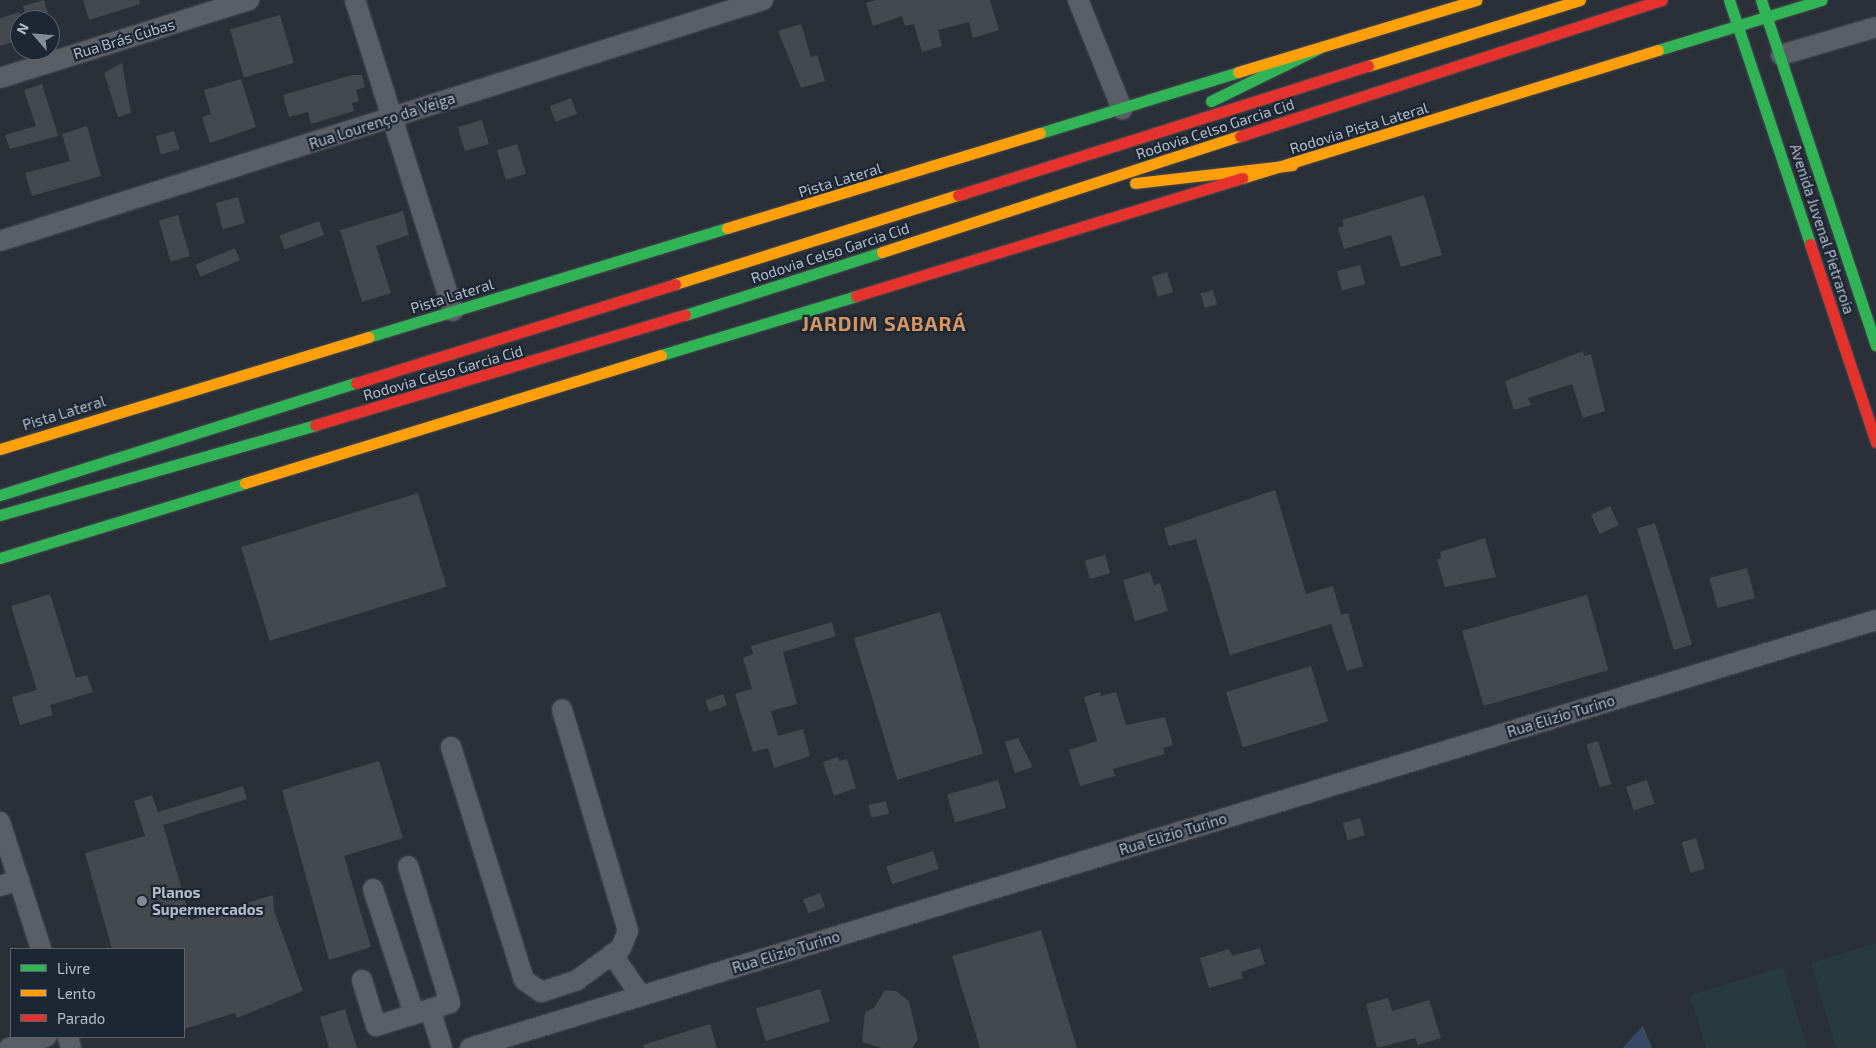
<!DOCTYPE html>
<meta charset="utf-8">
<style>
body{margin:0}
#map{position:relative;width:1876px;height:1048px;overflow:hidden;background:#2a3038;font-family:"Exo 2",sans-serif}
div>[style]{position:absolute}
.green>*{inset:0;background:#273a3e}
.water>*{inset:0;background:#384963}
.building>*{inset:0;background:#444950;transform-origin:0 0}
.roads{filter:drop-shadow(0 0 1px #484c53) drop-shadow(0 0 1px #484c53)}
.street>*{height:20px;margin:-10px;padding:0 10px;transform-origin:10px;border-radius:10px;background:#5a5e66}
.fast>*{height:11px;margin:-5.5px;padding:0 5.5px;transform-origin:5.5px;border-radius:5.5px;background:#30b455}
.slow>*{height:11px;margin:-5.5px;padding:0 5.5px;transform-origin:5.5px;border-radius:5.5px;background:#ff9f0a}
.jam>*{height:11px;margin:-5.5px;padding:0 5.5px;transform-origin:5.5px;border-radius:5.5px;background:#e5322d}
.dots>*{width:14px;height:14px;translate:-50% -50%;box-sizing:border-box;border:2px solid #1d2633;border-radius:50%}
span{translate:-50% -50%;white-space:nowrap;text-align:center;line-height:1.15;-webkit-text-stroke:4.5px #1d2633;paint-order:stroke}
.street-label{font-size:15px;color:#b4bcc9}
.poi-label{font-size:15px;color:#b4bcc9;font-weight:700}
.left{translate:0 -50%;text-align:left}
.district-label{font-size:20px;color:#d59563;font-weight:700;letter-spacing:1px}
.legend{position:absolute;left:10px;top:948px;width:175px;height:90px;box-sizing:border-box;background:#1d2633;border:1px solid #59626f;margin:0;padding:6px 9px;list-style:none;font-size:15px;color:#b4bcc9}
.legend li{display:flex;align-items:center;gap:10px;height:25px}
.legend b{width:25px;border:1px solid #59626f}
.north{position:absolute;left:10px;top:10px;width:50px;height:50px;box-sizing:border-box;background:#1d2633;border:1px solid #59626f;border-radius:50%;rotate:297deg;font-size:14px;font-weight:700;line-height:20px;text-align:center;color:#b4bcc9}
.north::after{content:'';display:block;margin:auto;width:18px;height:22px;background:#848b96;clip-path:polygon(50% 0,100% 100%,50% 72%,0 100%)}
</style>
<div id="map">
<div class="green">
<div style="clip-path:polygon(1876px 943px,1876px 1048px,1836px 1048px,1811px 963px)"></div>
<div style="clip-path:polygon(1783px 967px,1807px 1048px,1706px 1048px,1690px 995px)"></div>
</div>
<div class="water">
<div style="clip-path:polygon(1643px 1026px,1652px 1048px,1623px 1048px,1632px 1037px)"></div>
</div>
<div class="building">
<div style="clip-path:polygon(44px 0,50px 20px,27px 20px,23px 6px)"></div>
<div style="clip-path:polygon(83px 0,139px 0,140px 4px,89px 20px)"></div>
<div style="clip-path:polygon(876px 0,990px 0,999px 30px,973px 38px,969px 22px,938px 30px,942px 46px,922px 52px,914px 24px,905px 26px,902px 16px,873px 26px,866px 3px)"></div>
<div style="clip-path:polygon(20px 12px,20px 40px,0 46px,0 18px)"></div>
<div style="left:280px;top:15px;width:50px;height:52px;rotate:74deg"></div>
<div style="clip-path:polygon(801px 24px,811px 57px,817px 55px,825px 81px,801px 88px,778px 31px)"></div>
<div style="clip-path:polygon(122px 63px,131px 113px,118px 117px,104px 73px)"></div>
<div style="clip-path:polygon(352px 75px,362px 75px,365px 87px,356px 90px,359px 101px,352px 103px,354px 111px,311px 124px,308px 112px,289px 117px,283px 95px)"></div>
<div style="clip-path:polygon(241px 79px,256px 127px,210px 143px,202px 117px,211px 114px,204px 90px)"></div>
<div style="clip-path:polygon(42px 84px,58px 136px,10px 149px,5px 135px,36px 126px,24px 90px)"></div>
<div style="left:571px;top:98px;width:17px;height:23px;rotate:69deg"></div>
<div style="left:482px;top:120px;width:25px;height:25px;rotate:74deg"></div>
<div style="clip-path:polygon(87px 126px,101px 176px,32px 196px,25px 173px,70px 161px,62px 134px)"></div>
<div style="left:174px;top:131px;width:19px;height:19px;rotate:74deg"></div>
<div style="left:517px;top:144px;width:31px;height:21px;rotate:73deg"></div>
<div style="clip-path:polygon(1424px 195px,1442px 255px,1401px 267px,1391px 235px,1344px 249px,1338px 228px,1344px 226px,1342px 220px)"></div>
<div style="left:238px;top:197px;width:27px;height:23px;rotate:75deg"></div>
<div style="clip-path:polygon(403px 211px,409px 235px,376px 246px,391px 293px,362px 302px,340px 230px)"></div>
<div style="left:178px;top:215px;width:43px;height:20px;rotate:74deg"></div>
<div style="left:319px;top:221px;width:15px;height:42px;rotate:70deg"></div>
<div style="left:235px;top:248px;width:13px;height:43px;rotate:67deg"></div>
<div style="left:1360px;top:265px;width:20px;height:24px;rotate:75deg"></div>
<div style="left:1167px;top:272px;width:21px;height:16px;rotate:73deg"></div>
<div style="left:1213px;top:290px;width:15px;height:13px;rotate:74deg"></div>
<div style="clip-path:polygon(1583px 351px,1584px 356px,1591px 354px,1605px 411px,1583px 418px,1572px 384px,1528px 398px,1531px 405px,1514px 410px,1505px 381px)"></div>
<div style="clip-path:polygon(1275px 490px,1306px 594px,1333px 586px,1341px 615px,1348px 613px,1363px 666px,1347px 671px,1331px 624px,1230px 655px,1196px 539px,1169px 546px,1164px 528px)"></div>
<div style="left:418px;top:493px;width:98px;height:185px;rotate:73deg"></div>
<div style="left:1610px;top:506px;width:21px;height:21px;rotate:65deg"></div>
<div style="left:1655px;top:523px;width:127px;height:19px;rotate:73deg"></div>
<div style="clip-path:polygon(1485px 538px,1496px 577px,1445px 587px,1437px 560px,1441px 558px,1440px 552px)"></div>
<div style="left:1105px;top:555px;width:19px;height:21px;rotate:74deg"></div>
<div style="left:1747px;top:568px;width:31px;height:39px;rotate:75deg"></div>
<div style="clip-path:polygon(1150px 572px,1154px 585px,1160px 583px,1168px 611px,1135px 621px,1123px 580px)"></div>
<div style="clip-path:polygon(50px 594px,76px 678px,87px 675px,93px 692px,50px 705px,53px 715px,20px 725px,12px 697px,37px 690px,11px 606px)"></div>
<div style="left:1587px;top:595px;width:78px;height:130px;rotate:74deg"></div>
<div style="left:940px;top:612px;width:148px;height:90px;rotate:73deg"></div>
<div style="clip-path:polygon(832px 622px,836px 636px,783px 652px,797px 704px,771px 711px,778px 736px,803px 729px,810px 756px,774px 768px,768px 748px,753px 752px,735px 694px,752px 689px,743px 658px,753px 654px,751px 646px)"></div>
<div style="left:1311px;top:666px;width:58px;height:89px;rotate:73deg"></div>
<div style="clip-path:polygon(1100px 692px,1101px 696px,1116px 692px,1126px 725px,1165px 717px,1173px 745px,1163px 748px,1165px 754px,1113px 769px,1115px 776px,1080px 786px,1069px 750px,1097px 741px,1084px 697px)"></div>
<div style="left:723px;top:694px;width:12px;height:19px;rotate:70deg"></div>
<div style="clip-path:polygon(1018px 738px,1033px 767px,1015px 773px,1005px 742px)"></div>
<div style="left:1598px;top:741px;width:45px;height:12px;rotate:73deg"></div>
<div style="clip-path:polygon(838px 757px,839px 761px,847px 759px,856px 788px,834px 796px,823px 762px)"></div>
<div style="clip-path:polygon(379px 761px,403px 838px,344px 856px,371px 947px,329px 960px,282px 790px)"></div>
<div style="left:998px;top:780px;width:29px;height:53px;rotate:74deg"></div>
<div style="left:1647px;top:780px;width:25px;height:22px;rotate:72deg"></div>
<div style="clip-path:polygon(243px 786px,247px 799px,163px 825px,191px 920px,273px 895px,274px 910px,303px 991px,237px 1018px,235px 1013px,184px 1029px,184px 949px,112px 949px,85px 853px,145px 836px,134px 801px,152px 795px,158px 812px)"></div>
<div style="left:886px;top:801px;width:13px;height:18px;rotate:77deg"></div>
<div style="left:1360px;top:818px;width:18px;height:18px;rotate:74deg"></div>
<div style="left:1696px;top:838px;width:32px;height:15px;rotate:74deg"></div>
<div style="left:933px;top:851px;width:19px;height:49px;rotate:72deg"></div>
<div style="left:820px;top:893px;width:15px;height:18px;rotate:70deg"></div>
<div style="clip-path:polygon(1041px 930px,1077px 1048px,980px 1048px,952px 956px)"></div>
<div style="clip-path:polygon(1260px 948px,1265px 964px,1241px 972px,1243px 978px,1209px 988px,1200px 958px,1229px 949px,1232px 956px)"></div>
<div style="left:820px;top:989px;width:34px;height:67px;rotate:73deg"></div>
<div style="clip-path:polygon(885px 990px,896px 991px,909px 1001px,918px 1039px,912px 1048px,882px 1048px,862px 1042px,865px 1012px,874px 1008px)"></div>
<div style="clip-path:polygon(1388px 998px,1392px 1011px,1429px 1000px,1441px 1038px,1418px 1045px,1415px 1038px,1377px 1048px,1366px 1004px)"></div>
<div style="clip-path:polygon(345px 1009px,357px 1048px,329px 1048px,320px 1017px)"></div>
<div style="clip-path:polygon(710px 1024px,717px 1048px,644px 1048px,643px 1045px)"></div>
</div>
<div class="roads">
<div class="street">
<div style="left:355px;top:0;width:326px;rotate:72.5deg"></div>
<div style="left:1078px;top:0;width:118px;rotate:68deg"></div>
<div style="left:1781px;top:55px;width:99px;rotate:-16.4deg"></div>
<div style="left:0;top:78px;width:261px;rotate:-17.4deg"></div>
<div style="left:0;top:241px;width:800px;rotate:-17.53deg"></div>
<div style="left:451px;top:747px;width:244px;rotate:72.6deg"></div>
<div style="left:524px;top:980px;width:21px;rotate:35deg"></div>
<div style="left:541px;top:992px;width:38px;rotate:-18deg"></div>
<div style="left:577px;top:980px;width:54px;rotate:-36deg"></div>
<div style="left:621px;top:948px;width:18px;rotate:-68deg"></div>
<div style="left:628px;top:931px;width:231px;rotate:-106.6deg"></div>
<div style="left:0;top:822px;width:133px;rotate:72.1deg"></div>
<div style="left:0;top:886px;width:20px;rotate:-18deg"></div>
<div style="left:373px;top:889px;width:132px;rotate:71.8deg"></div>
<div style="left:612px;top:954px;width:51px;rotate:55.4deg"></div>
<div style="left:362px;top:980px;width:48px;rotate:73.1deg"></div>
<div style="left:376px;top:1026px;width:77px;rotate:-17.3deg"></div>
<div style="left:450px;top:1003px;width:143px;rotate:-107deg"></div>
<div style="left:430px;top:1009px;width:41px;rotate:72.9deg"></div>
<div style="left:68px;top:1037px;width:11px;rotate:75deg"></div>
<div style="left:9px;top:1048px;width:39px;rotate:-17deg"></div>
<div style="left:470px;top:1048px;width:1470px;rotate:-16.93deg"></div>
</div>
<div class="fast">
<div style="left:1729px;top:0;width:257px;rotate:71.6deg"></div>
<div style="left:1761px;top:0;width:364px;rotate:71.6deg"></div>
<div style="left:1658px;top:50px;width:171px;rotate:-17deg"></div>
<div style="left:1211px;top:101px;width:120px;rotate:-26.1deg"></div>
<div style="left:1040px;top:133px;width:207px;rotate:-17.1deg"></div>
<div style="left:685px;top:315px;width:207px;rotate:-17.7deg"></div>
<div style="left:368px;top:337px;width:375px;rotate:-16.9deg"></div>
<div style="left:661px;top:355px;width:204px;rotate:-16.8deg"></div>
<div style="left:0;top:495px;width:373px;rotate:-17.5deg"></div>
<div style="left:0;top:515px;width:328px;rotate:-15.9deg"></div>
<div style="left:0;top:558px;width:256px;rotate:-17deg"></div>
</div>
<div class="slow">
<div style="left:1368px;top:66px;width:222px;rotate:-17.3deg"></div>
<div style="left:1238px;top:72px;width:249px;rotate:-16.8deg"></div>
<div style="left:1242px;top:178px;width:435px;rotate:-17.1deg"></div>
<div style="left:1135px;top:183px;width:158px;rotate:-6.5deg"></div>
<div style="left:727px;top:228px;width:327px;rotate:-16.9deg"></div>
<div style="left:882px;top:252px;width:376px;rotate:-18deg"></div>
<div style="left:675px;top:284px;width:297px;rotate:-17.5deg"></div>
<div style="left:0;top:449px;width:385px;rotate:-16.9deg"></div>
<div style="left:245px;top:483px;width:435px;rotate:-17.1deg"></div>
</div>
<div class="jam">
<div style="left:1240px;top:136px;width:443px;rotate:-17.9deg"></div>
<div style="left:958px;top:195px;width:430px;rotate:-17.5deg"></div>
<div style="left:1810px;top:244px;width:209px;rotate:71.6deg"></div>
<div style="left:856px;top:296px;width:404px;rotate:-17deg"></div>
<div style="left:356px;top:383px;width:334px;rotate:-17.2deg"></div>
<div style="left:315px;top:425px;width:386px;rotate:-16.6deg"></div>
</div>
</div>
<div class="dots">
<div style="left:142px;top:901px;background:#848b96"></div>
</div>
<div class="street-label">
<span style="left:124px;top:39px;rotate:-17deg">Rua Brás Cubas</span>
<span style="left:382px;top:121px;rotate:-18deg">Rua Lourenço da Veiga</span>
<span style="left:1359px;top:128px;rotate:-17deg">Rodovia Pista Lateral</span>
<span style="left:1215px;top:129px;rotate:-18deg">Rodovia Celso Garcia Cid</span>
<span style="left:840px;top:180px;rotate:-17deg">Pista Lateral</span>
<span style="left:1822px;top:229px;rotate:72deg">Avenida Juvenal Pietraroia</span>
<span style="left:830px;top:253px;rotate:-18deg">Rodovia Celso Garcia Cid</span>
<span style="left:452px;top:296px;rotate:-17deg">Pista Lateral</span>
<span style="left:443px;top:373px;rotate:-16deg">Rodovia Celso Garcia Cid</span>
<span style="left:64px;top:413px;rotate:-17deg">Pista Lateral</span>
<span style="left:1561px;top:716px;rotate:-17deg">Rua Elizio Turino</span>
<span style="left:1173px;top:834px;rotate:-17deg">Rua Elizio Turino</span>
<span style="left:786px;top:952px;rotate:-17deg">Rua Elizio Turino</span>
</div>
<div class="poi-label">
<span class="left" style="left:152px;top:901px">Planos<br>Supermercados</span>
</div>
<div class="district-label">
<span style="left:884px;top:323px">JARDIM SABARÁ</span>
</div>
<ul class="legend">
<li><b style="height:6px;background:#30b455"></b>Livre</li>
<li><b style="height:6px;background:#ff9f0a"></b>Lento</li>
<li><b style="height:6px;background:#e5322d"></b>Parado</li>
</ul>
<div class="north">N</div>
</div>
